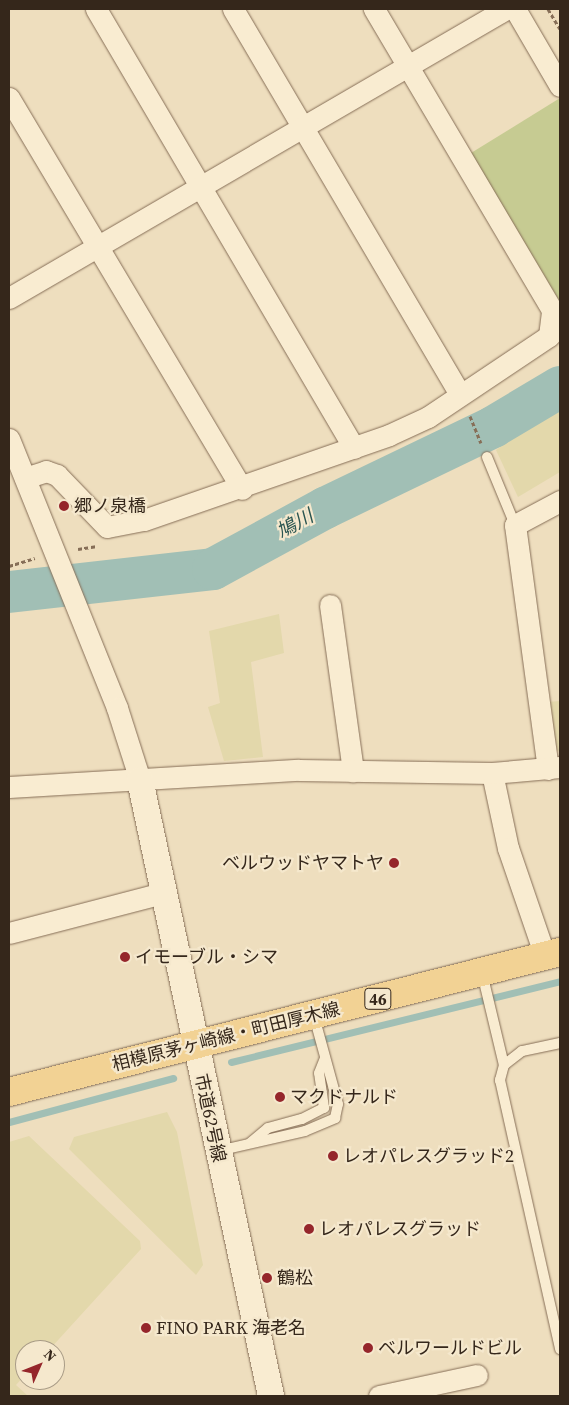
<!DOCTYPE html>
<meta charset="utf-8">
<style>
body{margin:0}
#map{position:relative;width:569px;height:1405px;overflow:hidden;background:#eedebe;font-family:"Source Serif 4","Noto Sans JP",serif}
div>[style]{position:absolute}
.farmland>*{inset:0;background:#e3d8ab}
.green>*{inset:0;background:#c6cb92}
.stream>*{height:7px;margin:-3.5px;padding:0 3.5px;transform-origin:3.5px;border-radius:3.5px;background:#a1bfb5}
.river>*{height:42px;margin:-21px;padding:0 21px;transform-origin:21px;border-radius:21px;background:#a1bfb5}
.path>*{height:3px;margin-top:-1.5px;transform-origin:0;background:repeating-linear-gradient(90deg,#866e57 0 4px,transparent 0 6.5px)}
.roads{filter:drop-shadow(0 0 1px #866e57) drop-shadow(0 0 1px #866e57)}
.service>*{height:10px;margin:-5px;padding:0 5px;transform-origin:5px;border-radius:5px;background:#f9ecd1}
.minor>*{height:21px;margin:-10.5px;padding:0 10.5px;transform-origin:10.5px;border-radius:10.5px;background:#f9ecd1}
.tertiary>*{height:26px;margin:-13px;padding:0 13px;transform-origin:13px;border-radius:13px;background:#f9ecd1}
.primary>*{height:28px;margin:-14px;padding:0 14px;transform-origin:14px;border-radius:14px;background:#f2d294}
.dots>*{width:14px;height:14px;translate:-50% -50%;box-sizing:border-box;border:2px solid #f5e8cd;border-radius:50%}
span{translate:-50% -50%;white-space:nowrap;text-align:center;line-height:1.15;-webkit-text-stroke:4.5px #f5e8cd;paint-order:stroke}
.shield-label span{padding:1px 4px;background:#f5e8cd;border:1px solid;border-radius:4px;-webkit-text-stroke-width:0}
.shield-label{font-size:16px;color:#35271b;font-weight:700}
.poi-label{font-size:18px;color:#35271b}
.left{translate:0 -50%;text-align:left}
.right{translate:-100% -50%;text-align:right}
.street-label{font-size:18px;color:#35271b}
.water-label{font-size:19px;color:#2a5551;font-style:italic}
.frame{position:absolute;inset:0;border:10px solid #35271b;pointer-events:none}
.north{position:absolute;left:15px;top:1340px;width:50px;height:50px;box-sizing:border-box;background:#f5e8cd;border:1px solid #a89b86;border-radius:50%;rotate:46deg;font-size:14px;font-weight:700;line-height:20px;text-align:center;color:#35271b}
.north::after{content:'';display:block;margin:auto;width:18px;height:22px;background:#95262b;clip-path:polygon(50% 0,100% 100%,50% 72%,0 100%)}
</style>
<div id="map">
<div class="farmland">
<div style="clip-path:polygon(560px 405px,560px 472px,518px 497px,496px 450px)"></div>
<div style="clip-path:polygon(279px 614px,284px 653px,251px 662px,263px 757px,224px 761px,208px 707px,220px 703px,209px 631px)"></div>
<div style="clip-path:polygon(560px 701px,560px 752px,554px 749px,547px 702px)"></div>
<div style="clip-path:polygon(167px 1112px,177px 1132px,203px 1265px,196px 1275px,69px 1149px,74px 1137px)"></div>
<div style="clip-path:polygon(29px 1136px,140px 1241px,141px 1249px,49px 1350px,25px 1350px,25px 1375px,16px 1385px,28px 1396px,9px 1396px,9px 1142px)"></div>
</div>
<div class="green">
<div style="clip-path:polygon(560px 98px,560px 302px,471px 153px)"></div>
</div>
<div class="stream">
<div style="left:231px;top:1062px;width:339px;rotate:-13.8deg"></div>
<div style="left:9px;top:1122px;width:170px;rotate:-15deg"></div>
</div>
<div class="river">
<div style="left:9px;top:592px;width:205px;rotate:-6.4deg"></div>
<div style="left:213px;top:569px;width:128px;rotate:-28.6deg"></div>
<div style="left:325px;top:508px;width:187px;rotate:-25.7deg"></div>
<div style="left:493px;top:427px;width:78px;rotate:-30.8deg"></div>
</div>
<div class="path">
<div style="left:548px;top:9px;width:23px;rotate:59deg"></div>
<div style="left:470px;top:416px;width:29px;rotate:68deg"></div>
<div style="left:78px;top:549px;width:18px;rotate:-9deg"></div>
<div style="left:9px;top:566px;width:27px;rotate:-17deg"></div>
</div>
<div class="roads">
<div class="service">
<div style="left:487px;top:457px;width:74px;rotate:67.6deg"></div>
<div style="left:482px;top:973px;width:95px;rotate:76.6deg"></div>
<div style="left:560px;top:1043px;width:39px;rotate:168deg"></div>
<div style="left:522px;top:1051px;width:23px;rotate:142deg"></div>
<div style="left:504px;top:1065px;width:16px;rotate:105deg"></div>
<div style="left:500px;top:1080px;width:276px;rotate:77.4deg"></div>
<div style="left:250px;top:1143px;width:23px;rotate:-40deg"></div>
<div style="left:268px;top:1128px;width:35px;rotate:-15deg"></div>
<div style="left:302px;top:1119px;width:25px;rotate:-27deg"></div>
<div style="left:324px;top:1108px;width:35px;rotate:-98deg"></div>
<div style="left:319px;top:1073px;width:16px;rotate:-68deg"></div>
<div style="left:218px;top:1151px;width:89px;rotate:-12.9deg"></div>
<div style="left:305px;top:1131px;width:33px;rotate:-23deg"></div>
<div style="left:335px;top:1118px;width:14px;rotate:-78deg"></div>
<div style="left:338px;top:1104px;width:91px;rotate:-105.3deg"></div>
</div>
<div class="minor">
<div style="left:96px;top:9px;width:509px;rotate:59.56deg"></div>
<div style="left:233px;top:9px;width:447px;rotate:59.5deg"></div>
<div style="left:515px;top:9px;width:89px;rotate:59.7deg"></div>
<div style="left:9px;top:98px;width:455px;rotate:59.2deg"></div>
<div style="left:9px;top:298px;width:575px;rotate:-30.18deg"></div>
<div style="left:9px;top:439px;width:290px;rotate:68.1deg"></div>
<div style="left:117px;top:708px;width:76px;rotate:72.3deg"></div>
<div style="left:25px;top:478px;width:22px;rotate:-18deg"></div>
<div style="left:46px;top:471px;width:12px;rotate:20deg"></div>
<div style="left:57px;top:475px;width:72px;rotate:46.1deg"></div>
<div style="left:107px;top:527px;width:38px;rotate:-11deg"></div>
<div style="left:144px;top:520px;width:259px;rotate:-19.1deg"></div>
<div style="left:389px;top:435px;width:43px;rotate:-24.8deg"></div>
<div style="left:428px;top:417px;width:146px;rotate:-33.8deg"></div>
<div style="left:549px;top:336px;width:26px;rotate:-83deg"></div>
<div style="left:552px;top:310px;width:350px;rotate:-120.6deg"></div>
<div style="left:330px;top:605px;width:168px;rotate:82.1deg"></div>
<div style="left:548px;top:769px;width:246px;rotate:-97.7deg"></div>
<div style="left:515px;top:525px;width:51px;rotate:-28.1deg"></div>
<div style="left:492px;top:773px;width:77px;rotate:78deg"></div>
<div style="left:508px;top:848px;width:114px;rotate:71.1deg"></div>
<div style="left:9px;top:787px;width:290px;rotate:-3.4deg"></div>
<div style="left:299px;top:770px;width:193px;rotate:0.9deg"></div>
<div style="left:492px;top:773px;width:68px;rotate:-5deg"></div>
<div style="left:9px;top:933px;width:159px;rotate:-14.6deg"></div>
<div style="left:379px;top:1396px;width:100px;rotate:-12.1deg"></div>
</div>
<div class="tertiary">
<div style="left:140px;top:780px;width:630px;rotate:77.99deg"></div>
</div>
<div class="primary">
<div style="left:9px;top:1092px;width:569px;rotate:-14.26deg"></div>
</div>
</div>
<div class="dots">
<div style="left:64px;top:506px;background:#95262b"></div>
<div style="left:394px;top:863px;background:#95262b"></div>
<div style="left:125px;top:957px;background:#95262b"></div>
<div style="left:280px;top:1097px;background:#95262b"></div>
<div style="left:333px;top:1156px;background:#95262b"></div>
<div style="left:309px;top:1229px;background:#95262b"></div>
<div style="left:267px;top:1278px;background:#95262b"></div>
<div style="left:146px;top:1328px;background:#95262b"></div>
<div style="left:368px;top:1348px;background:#95262b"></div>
</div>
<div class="shield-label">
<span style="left:378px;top:999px">46</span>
</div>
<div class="poi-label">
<span class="left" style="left:74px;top:506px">郷ノ泉橋</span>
<span class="right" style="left:384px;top:863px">ベルウッドヤマトヤ</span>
<span class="left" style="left:135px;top:957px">イモーブル・シマ</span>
<span class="left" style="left:290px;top:1097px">マクドナルド</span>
<span class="left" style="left:343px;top:1156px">レオパレスグラッド2</span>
<span class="left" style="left:319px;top:1229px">レオパレスグラッド</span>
<span class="left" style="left:277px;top:1278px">鶴松</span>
<span class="left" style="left:156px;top:1328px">FINO PARK 海老名</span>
<span class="left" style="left:378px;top:1348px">ベルワールドビル</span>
</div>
<div class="street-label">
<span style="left:226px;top:1037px;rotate:-14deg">相模原茅ヶ崎線・町田厚木線</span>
<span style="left:210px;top:1118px;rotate:78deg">市道62号線</span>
</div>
<div class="water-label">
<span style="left:295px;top:524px;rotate:-29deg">鳩川</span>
</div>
<div class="frame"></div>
<div class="north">N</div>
</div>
